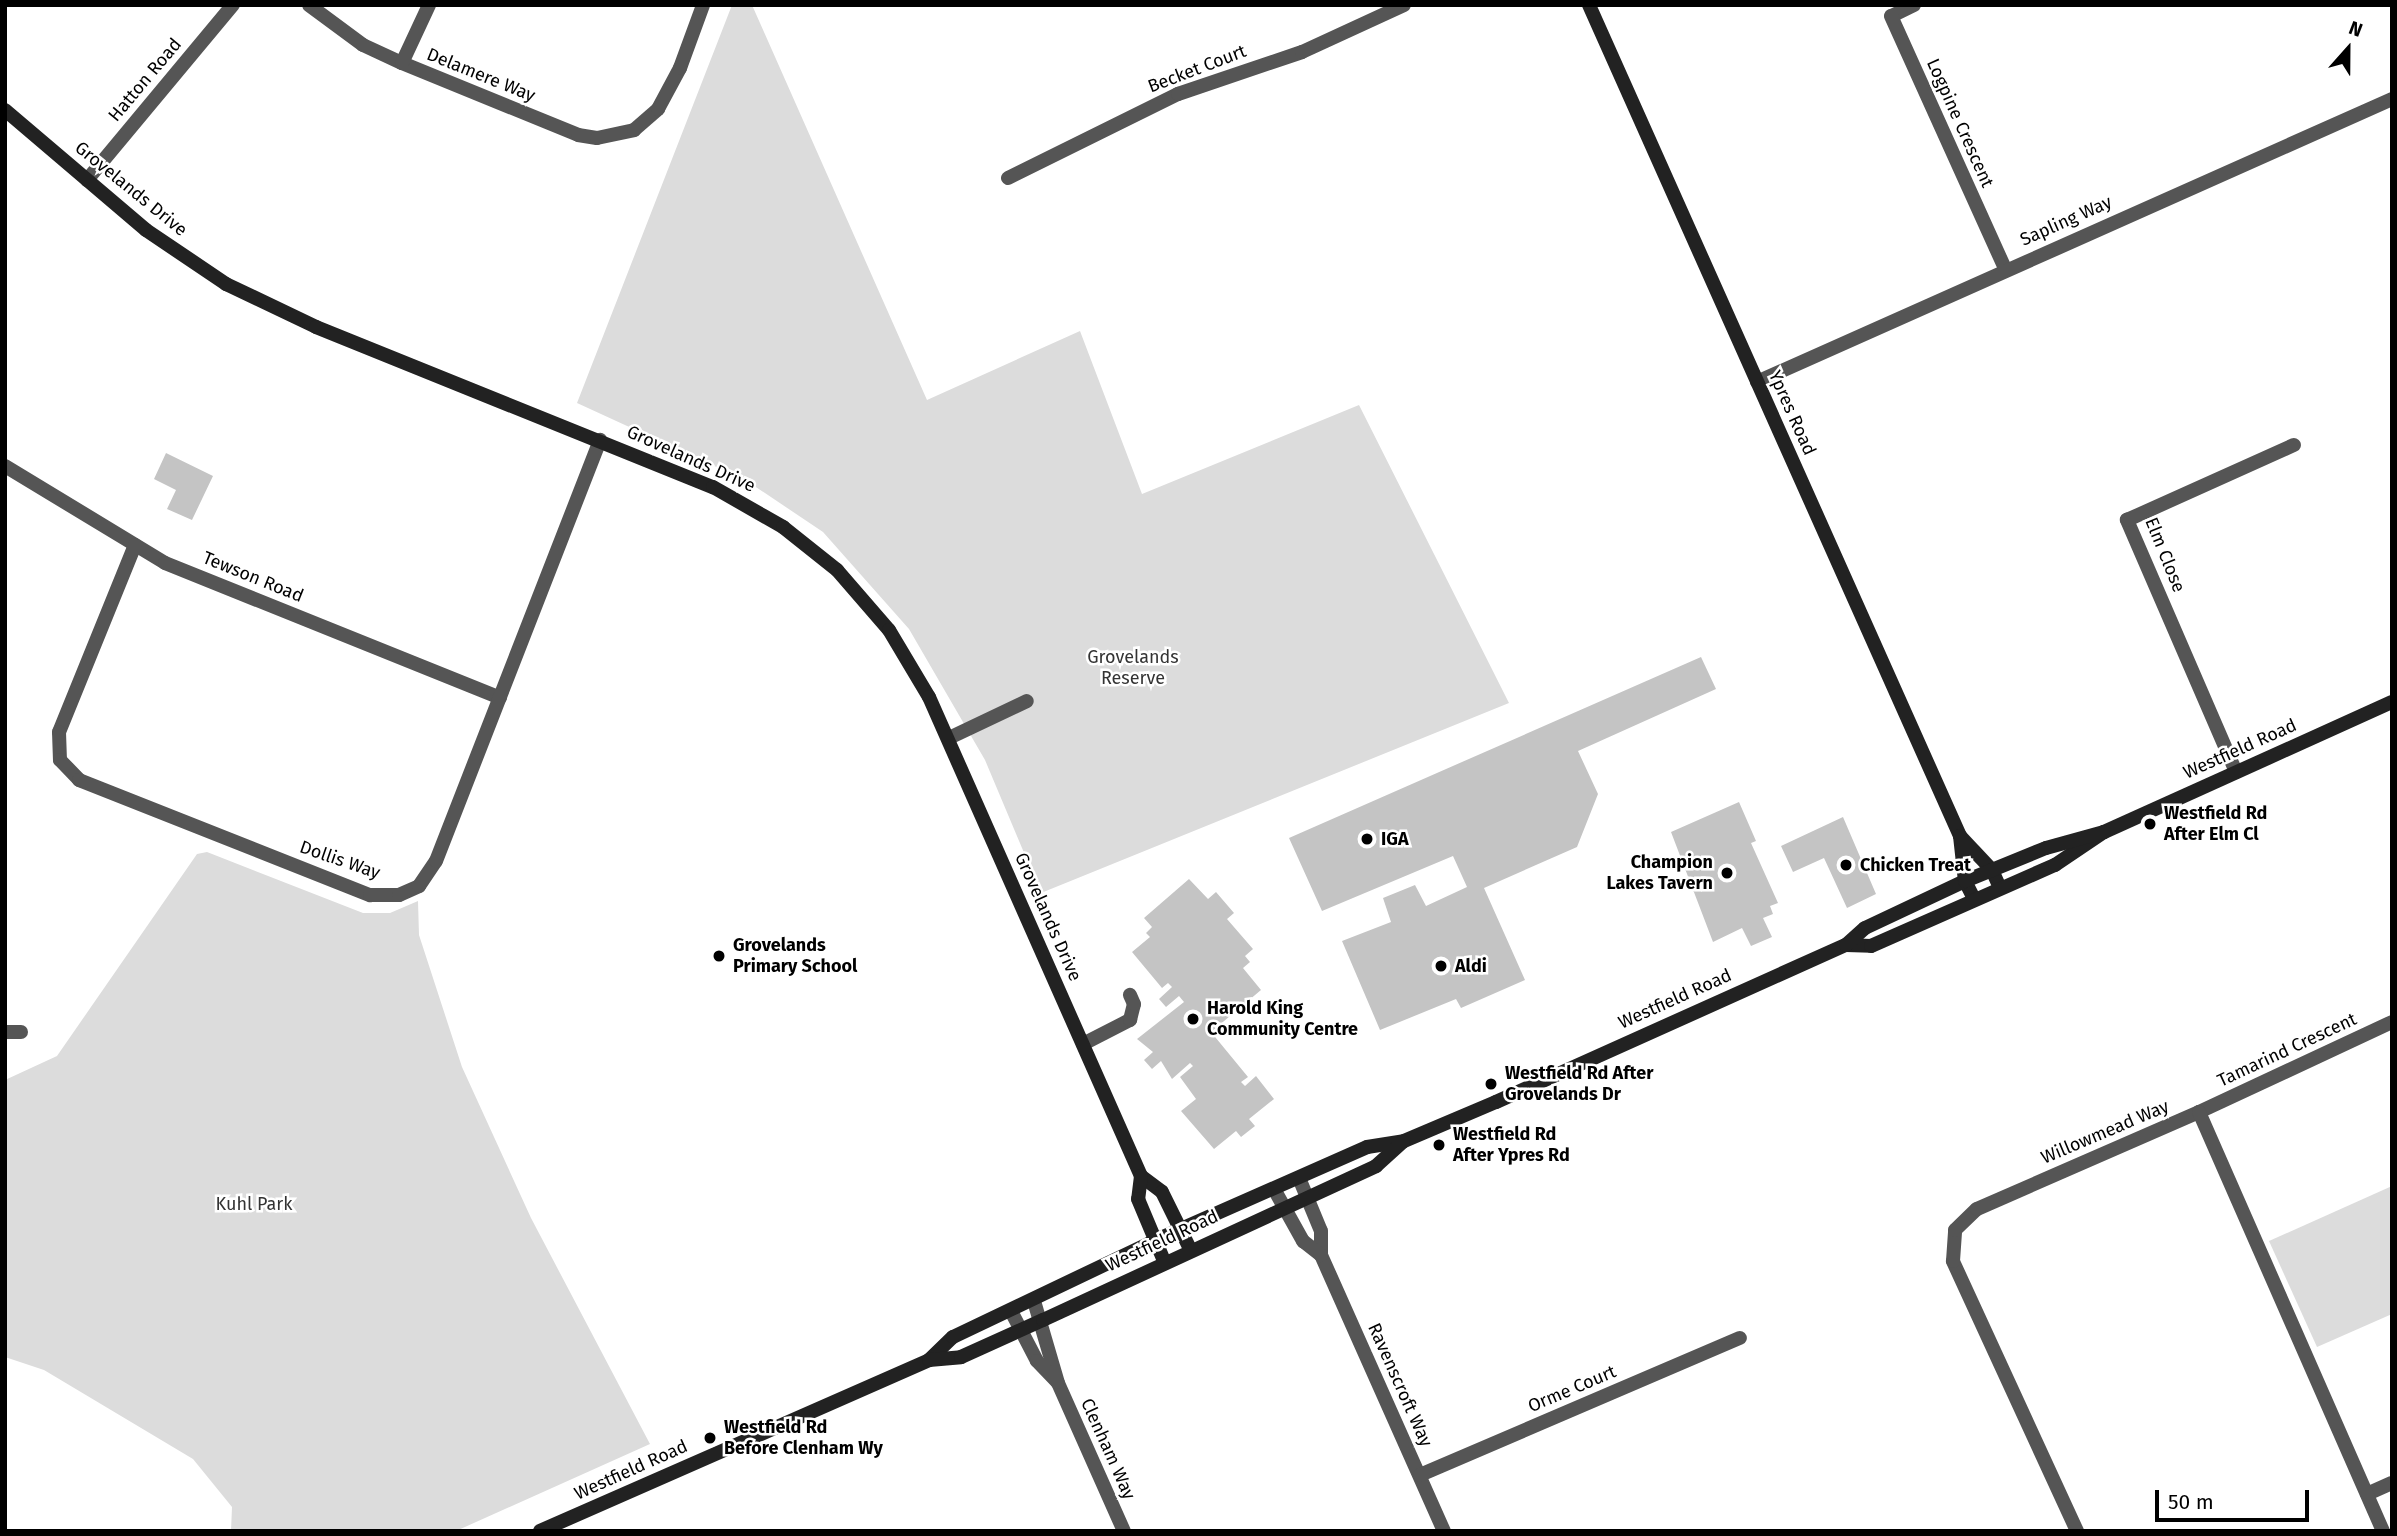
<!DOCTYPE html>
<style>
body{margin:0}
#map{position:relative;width:2397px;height:1536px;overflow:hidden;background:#fff;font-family:"Fira Sans",sans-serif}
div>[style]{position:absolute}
.green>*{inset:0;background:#dcdcdc}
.building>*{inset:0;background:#c4c4c4}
.street>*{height:14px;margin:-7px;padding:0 7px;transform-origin:7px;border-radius:7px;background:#555}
.secondary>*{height:14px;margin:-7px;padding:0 7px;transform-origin:7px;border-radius:7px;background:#222}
.dots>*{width:19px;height:19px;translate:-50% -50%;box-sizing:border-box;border:4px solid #fff;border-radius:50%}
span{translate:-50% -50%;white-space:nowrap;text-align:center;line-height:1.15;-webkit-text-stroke:5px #fff;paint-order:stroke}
.street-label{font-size:18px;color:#000}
.park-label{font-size:18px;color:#333}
.poi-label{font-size:18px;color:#000;font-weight:700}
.left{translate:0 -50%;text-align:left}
.right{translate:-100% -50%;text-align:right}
.frame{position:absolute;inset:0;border:7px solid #000;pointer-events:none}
.north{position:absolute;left:2313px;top:14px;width:70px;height:70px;-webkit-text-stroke:5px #fff;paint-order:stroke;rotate:21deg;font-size:19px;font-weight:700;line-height:28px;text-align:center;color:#000}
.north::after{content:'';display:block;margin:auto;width:24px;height:32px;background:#000;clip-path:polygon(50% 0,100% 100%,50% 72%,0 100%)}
.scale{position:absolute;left:2155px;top:1490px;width:154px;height:32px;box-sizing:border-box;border:4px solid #000;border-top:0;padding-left:9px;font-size:21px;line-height:24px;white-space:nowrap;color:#000;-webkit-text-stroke:5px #fff;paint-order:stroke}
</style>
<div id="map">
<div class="green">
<div style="clip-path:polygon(732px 5px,752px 5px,927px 400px,1080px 331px,1142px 494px,1359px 405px,1509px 703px,1041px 893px,985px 760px,909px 629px,823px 532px,747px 481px,577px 403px)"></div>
<div style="clip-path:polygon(207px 852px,363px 913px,390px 913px,418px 901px,419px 935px,462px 1067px,531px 1218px,650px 1444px,456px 1531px,231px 1531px,232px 1507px,193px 1459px,44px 1370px,5px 1357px,5px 1080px,57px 1056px,197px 854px)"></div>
<div style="clip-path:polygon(2392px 1186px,2392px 1314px,2317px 1347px,2269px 1241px)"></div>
</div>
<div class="building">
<div style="clip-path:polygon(166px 453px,213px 476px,192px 520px,167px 509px,176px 490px,154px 479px)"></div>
<div style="clip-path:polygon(1701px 657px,1716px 689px,1578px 751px,1598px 794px,1577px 847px,1484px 888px,1525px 980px,1461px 1008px,1456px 999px,1380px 1030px,1342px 941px,1391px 922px,1383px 898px,1415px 885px,1426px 906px,1467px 887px,1453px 856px,1322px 911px,1289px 838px)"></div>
<div style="clip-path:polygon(1739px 802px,1756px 841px,1751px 843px,1778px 903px,1770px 906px,1773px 914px,1763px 918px,1772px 937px,1751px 946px,1742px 928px,1713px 942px,1671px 832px)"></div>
<div style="clip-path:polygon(1843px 817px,1876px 894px,1847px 908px,1824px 858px,1793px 872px,1781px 846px)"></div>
<div style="clip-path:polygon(1189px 879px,1208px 899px,1216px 892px,1234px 913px,1227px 919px,1253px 949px,1245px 956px,1250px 962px,1243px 968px,1261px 990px,1211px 1032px,1248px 1077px,1241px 1082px,1245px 1086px,1256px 1076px,1274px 1099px,1249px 1119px,1255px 1126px,1241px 1137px,1236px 1131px,1214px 1149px,1181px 1111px,1196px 1099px,1180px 1077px,1193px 1066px,1190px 1063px,1172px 1079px,1161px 1061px,1152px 1069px,1144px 1060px,1153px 1052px,1137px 1039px,1184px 1002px,1179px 996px,1166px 1007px,1159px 999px,1172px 987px,1168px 983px,1162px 988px,1132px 952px,1150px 937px,1146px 933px,1152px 927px,1144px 918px)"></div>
</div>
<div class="street">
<div style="left:309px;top:5px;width:67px;rotate:36.5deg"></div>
<div style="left:363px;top:45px;width:43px;rotate:24.8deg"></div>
<div style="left:402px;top:63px;width:190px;rotate:22.2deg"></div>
<div style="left:578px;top:135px;width:19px;rotate:9deg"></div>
<div style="left:597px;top:138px;width:38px;rotate:-12deg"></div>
<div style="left:634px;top:130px;width:32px;rotate:-41deg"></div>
<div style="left:658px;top:109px;width:47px;rotate:-61.8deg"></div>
<div style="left:680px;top:68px;width:67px;rotate:-69.9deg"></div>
<div style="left:1914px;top:5px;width:25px;rotate:154deg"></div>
<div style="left:1891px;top:16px;width:277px;rotate:65.7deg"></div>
<div style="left:402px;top:63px;width:64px;rotate:-65deg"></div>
<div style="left:1008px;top:178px;width:190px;rotate:-26.3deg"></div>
<div style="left:1178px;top:94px;width:131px;rotate:-18.7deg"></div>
<div style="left:1302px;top:52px;width:112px;rotate:-24.7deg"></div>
<div style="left:87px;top:180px;width:228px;rotate:-50.2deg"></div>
<div style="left:1757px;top:382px;width:695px;rotate:-24.02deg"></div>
<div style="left:5px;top:466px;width:187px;rotate:31.2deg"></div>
<div style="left:165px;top:563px;width:361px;rotate:21.9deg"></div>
<div style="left:135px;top:545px;width:202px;rotate:112.1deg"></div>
<div style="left:59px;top:732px;width:28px;rotate:88deg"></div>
<div style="left:60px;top:760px;width:28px;rotate:46deg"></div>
<div style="left:79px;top:780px;width:313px;rotate:21.6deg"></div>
<div style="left:370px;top:895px;width:29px"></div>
<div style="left:399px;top:895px;width:22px;rotate:-24deg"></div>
<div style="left:419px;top:886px;width:30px;rotate:-56deg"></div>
<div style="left:436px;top:861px;width:452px;rotate:-68.7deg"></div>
<div style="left:949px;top:738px;width:86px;rotate:-25.4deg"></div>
<div style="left:2236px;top:772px;width:275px;rotate:-113.4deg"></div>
<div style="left:2127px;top:520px;width:183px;rotate:-24.2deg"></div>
<div style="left:5px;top:1032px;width:16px"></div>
<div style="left:1083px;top:1044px;width:53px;rotate:-27.1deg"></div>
<div style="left:1130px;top:1020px;width:16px;rotate:-76deg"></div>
<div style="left:1134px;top:1004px;width:10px;rotate:-114deg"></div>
<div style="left:2199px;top:1112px;width:213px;rotate:-25deg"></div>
<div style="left:1299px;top:1178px;width:57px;rotate:67.5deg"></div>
<div style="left:1321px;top:1231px;width:24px;rotate:90deg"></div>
<div style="left:1321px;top:1255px;width:302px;rotate:66deg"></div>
<div style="left:1274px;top:1189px;width:60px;rotate:60.9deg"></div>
<div style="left:1303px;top:1241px;width:23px;rotate:38deg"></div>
<div style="left:1034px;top:1301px;width:85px;rotate:73.7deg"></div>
<div style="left:1058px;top:1383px;width:162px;rotate:66deg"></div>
<div style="left:1011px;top:1311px;width:56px;rotate:62.5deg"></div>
<div style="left:1037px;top:1361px;width:29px;rotate:46deg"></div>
<div style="left:1420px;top:1475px;width:348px;rotate:-23.2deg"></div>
<div style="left:2367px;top:1494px;width:27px;rotate:-24deg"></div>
<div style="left:2077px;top:1531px;width:297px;rotate:-114.7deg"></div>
<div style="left:1953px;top:1261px;width:31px;rotate:-86deg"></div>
<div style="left:1955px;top:1230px;width:30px;rotate:-44deg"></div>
<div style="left:1977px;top:1209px;width:242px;rotate:-23.6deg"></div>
<div style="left:2199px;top:1112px;width:458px;rotate:66.3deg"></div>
</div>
<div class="secondary">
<div style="left:1589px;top:5px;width:910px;rotate:65.94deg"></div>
<div style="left:1960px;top:836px;width:45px;rotate:83.7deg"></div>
<div style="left:1965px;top:881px;width:20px;rotate:63deg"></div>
<div style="left:5px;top:110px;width:185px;rotate:40.4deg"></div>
<div style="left:146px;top:230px;width:97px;rotate:34deg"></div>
<div style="left:226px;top:284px;width:100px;rotate:25.5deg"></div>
<div style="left:316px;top:327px;width:428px;rotate:22deg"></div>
<div style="left:713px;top:487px;width:81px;rotate:29.7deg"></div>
<div style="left:783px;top:527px;width:69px;rotate:38.5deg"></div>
<div style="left:837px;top:570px;width:79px;rotate:49.1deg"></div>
<div style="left:889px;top:630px;width:78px;rotate:59.2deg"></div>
<div style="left:929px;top:697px;width:524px;rotate:66.13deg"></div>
<div style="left:1141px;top:1176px;width:26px;rotate:37deg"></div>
<div style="left:1162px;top:1192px;width:64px;rotate:63.8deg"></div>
<div style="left:1960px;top:836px;width:47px;rotate:46.7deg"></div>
<div style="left:1992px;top:870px;width:20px;rotate:66deg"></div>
<div style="left:1846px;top:945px;width:25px;rotate:2deg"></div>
<div style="left:1871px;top:946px;width:201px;rotate:-23.8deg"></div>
<div style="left:2055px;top:865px;width:59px;rotate:-34deg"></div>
<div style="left:2104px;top:832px;width:316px;rotate:-24.3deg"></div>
<div style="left:1141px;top:1176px;width:23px;rotate:97deg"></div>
<div style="left:1138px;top:1199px;width:67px;rotate:67.2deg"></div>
<div style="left:929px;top:1360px;width:33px;rotate:-44deg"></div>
<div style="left:953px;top:1337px;width:223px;rotate:-25.5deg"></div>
<div style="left:1154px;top:1241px;width:233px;rotate:-23.8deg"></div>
<div style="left:1367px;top:1147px;width:37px;rotate:-9deg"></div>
<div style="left:1404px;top:1141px;width:100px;rotate:-23deg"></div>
<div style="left:1496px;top:1102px;width:384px;rotate:-24.2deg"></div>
<div style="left:1846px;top:945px;width:25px;rotate:-42deg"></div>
<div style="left:1865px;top:928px;width:110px;rotate:-25.2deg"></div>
<div style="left:1965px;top:881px;width:87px;rotate:-22.2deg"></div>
<div style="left:2046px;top:848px;width:60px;rotate:-15.4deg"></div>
<div style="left:540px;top:1531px;width:425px;rotate:-23.7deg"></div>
<div style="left:929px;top:1360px;width:32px;rotate:-5deg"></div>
<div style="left:961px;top:1357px;width:90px;rotate:-24.3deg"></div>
<div style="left:1043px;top:1320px;width:367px;rotate:-24.8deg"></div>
<div style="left:1376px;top:1166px;width:36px;rotate:-42deg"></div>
</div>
<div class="dots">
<div style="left:2150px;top:824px;background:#000"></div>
<div style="left:1367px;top:839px;background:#000"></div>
<div style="left:1846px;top:865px;background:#000"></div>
<div style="left:1727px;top:873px;background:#000"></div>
<div style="left:719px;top:956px;background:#000"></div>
<div style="left:1441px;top:966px;background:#000"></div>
<div style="left:1193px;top:1019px;background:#000"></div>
<div style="left:1491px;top:1084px;background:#000"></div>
<div style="left:1439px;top:1145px;background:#000"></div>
<div style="left:710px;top:1438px;background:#000"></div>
</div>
<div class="street-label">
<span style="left:1197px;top:69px;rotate:-21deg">Becket Court</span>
<span style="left:481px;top:75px;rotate:22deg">Delamere Way</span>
<span style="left:145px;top:80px;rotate:-50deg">Hatton Road</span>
<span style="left:1960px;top:123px;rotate:66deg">Logpine Crescent</span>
<span style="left:131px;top:189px;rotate:39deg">Grovelands Drive</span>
<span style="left:2066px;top:221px;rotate:-24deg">Sapling Way</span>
<span style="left:1792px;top:413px;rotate:66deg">Ypres Road</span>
<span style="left:691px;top:459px;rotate:24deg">Grovelands Drive</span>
<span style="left:2165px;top:555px;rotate:68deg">Elm Close</span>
<span style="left:253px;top:577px;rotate:22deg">Tewson Road</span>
<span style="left:2240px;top:749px;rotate:-24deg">Westfield Road</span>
<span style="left:340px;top:860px;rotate:19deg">Dollis Way</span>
<span style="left:1048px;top:917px;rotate:66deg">Grovelands Drive</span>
<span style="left:1675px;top:999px;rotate:-24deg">Westfield Road</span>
<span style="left:2287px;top:1050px;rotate:-25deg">Tamarind Crescent</span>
<span style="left:2105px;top:1132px;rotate:-23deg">Willowmead Way</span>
<span style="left:1162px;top:1241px;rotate:-25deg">Westfield Road</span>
<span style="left:1400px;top:1385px;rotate:66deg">Ravenscroft Way</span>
<span style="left:1572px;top:1389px;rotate:-23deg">Orme Court</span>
<span style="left:1108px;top:1449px;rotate:66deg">Clenham Way</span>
<span style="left:631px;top:1470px;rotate:-24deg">Westfield Road</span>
</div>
<div class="park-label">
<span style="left:1133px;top:668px">Grovelands<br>Reserve</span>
<span style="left:254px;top:1204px">Kuhl Park</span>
</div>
<div class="poi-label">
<span class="left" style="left:2164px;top:824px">Westfield Rd<br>After Elm Cl</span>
<span class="left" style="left:1381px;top:839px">IGA</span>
<span class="right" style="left:1713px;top:873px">Champion<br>Lakes Tavern</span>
<span class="left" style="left:1860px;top:865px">Chicken Treat</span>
<span class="left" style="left:733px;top:956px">Grovelands<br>Primary School</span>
<span class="left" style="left:1455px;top:966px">Aldi</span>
<span class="left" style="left:1207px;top:1019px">Harold King<br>Community Centre</span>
<span class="left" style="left:1505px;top:1084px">Westfield Rd After<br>Grovelands Dr</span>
<span class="left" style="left:1453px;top:1145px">Westfield Rd<br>After Ypres Rd</span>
<span class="left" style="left:724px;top:1438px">Westfield Rd<br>Before Clenham Wy</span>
</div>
<div class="frame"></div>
<div class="north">N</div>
<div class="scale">50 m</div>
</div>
